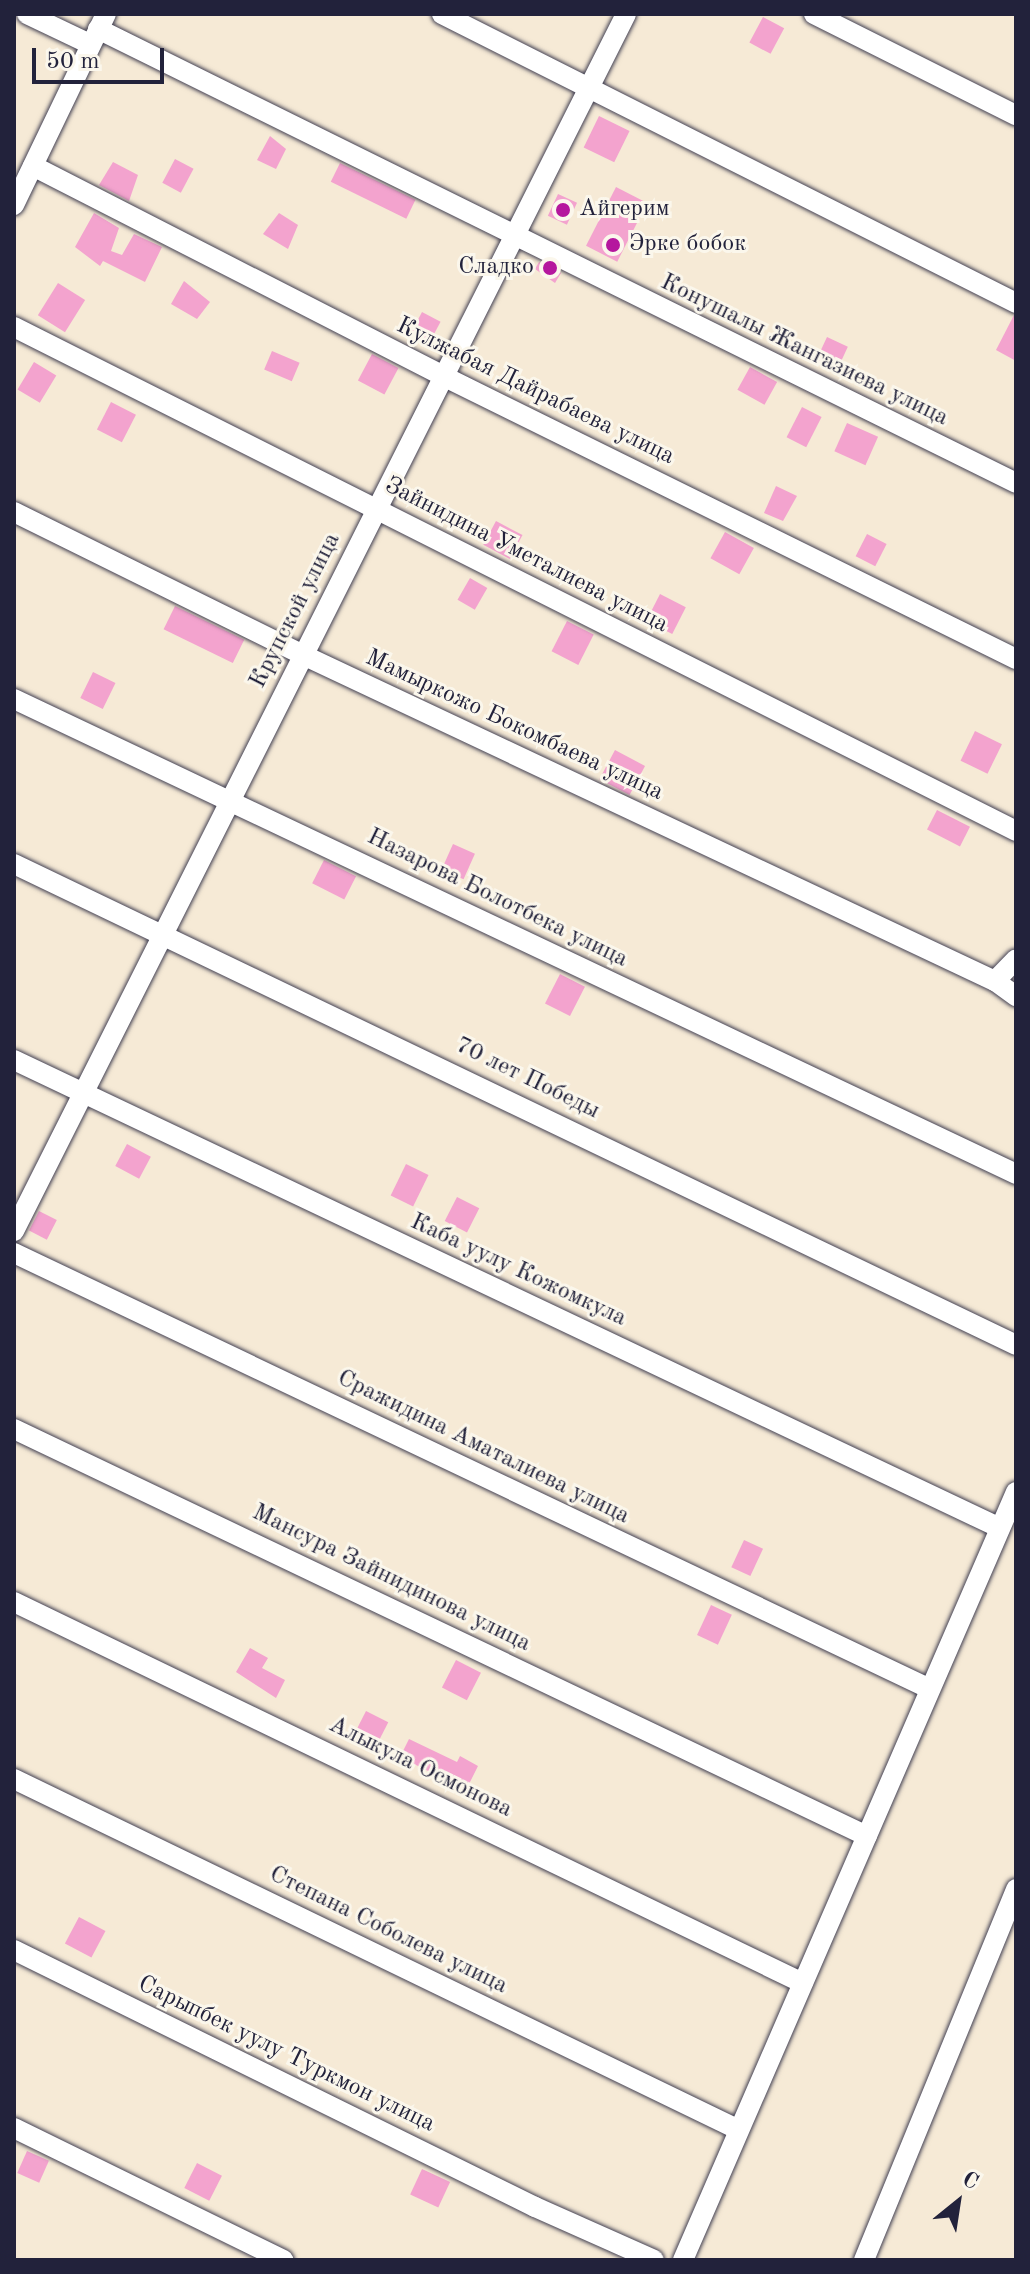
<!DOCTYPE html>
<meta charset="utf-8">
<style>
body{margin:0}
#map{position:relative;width:1030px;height:2274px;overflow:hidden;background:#f6ead6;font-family:"Old Standard TT",serif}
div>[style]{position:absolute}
.building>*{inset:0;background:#f3a3ce;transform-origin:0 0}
.roads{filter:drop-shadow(0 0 2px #424052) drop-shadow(0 0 2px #424052)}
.minor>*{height:20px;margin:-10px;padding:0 10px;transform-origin:10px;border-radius:10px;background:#fff}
.dots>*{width:22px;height:22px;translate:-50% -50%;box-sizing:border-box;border:4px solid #fbf7ec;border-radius:50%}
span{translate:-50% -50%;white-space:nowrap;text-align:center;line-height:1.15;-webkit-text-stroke:6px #fbf7ec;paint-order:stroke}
.poi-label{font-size:24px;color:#22223b}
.left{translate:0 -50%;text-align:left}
.right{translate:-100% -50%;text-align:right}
.street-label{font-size:24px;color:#22223b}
.frame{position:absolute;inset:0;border:16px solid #22223b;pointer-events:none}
.north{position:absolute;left:918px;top:2162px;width:80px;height:80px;-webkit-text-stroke:6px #fbf7ec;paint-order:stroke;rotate:30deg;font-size:22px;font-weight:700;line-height:32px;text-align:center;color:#22223b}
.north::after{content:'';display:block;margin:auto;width:28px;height:36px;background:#22223b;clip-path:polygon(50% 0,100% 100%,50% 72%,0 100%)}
.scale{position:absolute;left:32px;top:48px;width:132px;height:36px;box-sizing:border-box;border:4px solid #22223b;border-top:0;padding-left:10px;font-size:24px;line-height:28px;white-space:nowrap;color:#22223b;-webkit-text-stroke:6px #fbf7ec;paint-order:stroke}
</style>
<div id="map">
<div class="building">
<div style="left:763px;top:17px;width:24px;height:29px;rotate:28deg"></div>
<div style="left:599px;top:116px;width:34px;height:35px;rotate:26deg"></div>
<div style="clip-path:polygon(270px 136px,286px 149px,276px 169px,257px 160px)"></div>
<div style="left:175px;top:159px;width:21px;height:27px;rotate:28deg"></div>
<div style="clip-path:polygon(113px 162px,138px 175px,129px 201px,99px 185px)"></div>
<div style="left:340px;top:163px;width:84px;height:21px;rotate:26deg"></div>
<div style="left:616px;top:187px;width:35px;height:66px;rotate:27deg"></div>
<div style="left:558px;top:194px;width:21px;height:24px;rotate:25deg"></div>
<div style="clip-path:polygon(94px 213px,119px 228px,111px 251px,122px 255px,134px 234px,162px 247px,145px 282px,103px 261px,100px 266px,75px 247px)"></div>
<div style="clip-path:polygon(279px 213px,298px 225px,288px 249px,263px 234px)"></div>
<div style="clip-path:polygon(539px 262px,561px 273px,555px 283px,535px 269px)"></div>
<div style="clip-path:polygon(184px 281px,210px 302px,197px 319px,171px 304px)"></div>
<div style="left:58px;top:283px;width:32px;height:38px;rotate:32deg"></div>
<div style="left:422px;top:312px;width:21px;height:22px;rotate:28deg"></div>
<div style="clip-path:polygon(1014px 315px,1016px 316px,1016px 361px,996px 350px)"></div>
<div style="left:827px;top:337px;width:23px;height:25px;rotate:25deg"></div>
<div style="left:272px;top:351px;width:30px;height:20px;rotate:23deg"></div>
<div style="left:372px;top:354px;width:30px;height:30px;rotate:28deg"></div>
<div style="left:34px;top:362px;width:26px;height:32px;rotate:31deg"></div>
<div style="left:750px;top:367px;width:31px;height:26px;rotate:29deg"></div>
<div style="left:111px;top:402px;width:28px;height:31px;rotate:27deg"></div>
<div style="left:802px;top:407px;width:22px;height:34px;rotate:27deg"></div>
<div style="left:847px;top:423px;width:34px;height:31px;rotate:24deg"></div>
<div style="clip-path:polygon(776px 486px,797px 496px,783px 521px,764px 513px)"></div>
<div style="left:496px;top:521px;width:30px;height:27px;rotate:28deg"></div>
<div style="left:725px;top:532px;width:33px;height:30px;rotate:29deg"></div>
<div style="left:867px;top:534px;width:22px;height:25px;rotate:27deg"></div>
<div style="left:470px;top:578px;width:20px;height:25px;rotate:30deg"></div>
<div style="left:660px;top:594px;width:29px;height:30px;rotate:27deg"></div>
<div style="left:175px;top:606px;width:77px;height:26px;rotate:26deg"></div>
<div style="left:567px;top:621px;width:30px;height:34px;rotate:27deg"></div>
<div style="left:93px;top:672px;width:25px;height:29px;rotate:26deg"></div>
<div style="left:975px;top:731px;width:30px;height:33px;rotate:26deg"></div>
<div style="left:615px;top:750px;width:34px;height:33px;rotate:28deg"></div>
<div style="left:937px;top:810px;width:37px;height:22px;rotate:27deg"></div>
<div style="left:453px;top:844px;width:24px;height:28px;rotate:24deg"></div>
<div style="left:324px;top:860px;width:36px;height:26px;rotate:27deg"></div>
<div style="left:560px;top:974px;width:28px;height:33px;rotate:27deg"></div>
<div style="left:127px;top:1144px;width:27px;height:25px;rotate:28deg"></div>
<div style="left:406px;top:1164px;width:25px;height:35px;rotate:26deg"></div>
<div style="left:457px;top:1197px;width:25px;height:27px;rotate:27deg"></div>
<div style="left:39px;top:1211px;width:20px;height:22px;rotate:27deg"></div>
<div style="left:744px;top:1540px;width:21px;height:30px;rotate:25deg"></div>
<div style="left:711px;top:1605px;width:23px;height:33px;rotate:25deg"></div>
<div style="clip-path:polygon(250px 1648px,268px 1658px,262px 1668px,285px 1680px,276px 1698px,236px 1672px)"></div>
<div style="left:456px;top:1660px;width:28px;height:31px;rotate:27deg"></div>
<div style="left:366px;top:1711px;width:25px;height:30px;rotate:27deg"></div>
<div style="clip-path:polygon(409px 1739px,457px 1762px,460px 1756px,478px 1766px,466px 1790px,400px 1757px)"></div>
<div style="left:79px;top:1917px;width:30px;height:30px;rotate:28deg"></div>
<div style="left:27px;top:2151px;width:24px;height:24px;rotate:24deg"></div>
<div style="left:197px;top:2163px;width:28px;height:28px;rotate:27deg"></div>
<div style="left:422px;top:2169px;width:31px;height:28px;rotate:25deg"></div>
</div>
<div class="roads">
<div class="minor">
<div style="left:27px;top:14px;width:70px;rotate:25.5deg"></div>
<div style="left:442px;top:14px;width:643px;rotate:26.72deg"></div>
<div style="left:814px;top:14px;width:226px;rotate:26.6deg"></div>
<div style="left:98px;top:29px;width:1024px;rotate:26.31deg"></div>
<div style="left:33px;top:166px;width:461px;rotate:27.1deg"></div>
<div style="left:443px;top:376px;width:639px;rotate:26.28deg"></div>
<div style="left:14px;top:205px;width:212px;rotate:-64.3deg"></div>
<div style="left:14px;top:327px;width:1122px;rotate:26.7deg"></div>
<div style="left:14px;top:512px;width:322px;rotate:26.3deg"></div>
<div style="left:303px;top:655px;width:765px;rotate:25.23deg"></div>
<div style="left:995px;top:981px;width:26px;rotate:36deg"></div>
<div style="left:14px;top:699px;width:1109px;rotate:25.36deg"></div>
<div style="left:14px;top:864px;width:1111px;rotate:25.64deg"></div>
<div style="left:995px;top:981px;width:30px;rotate:-46deg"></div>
<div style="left:14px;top:1060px;width:1091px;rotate:25.39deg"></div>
<div style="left:14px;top:1231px;width:1362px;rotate:-63.3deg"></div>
<div style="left:14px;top:1253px;width:1014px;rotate:25.45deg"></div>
<div style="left:14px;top:1429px;width:945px;rotate:25.51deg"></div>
<div style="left:14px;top:1602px;width:876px;rotate:25.78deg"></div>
<div style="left:14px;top:1779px;width:805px;rotate:25.83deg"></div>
<div style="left:14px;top:1950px;width:581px;rotate:26.26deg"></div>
<div style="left:535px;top:2207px;width:130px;rotate:24deg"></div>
<div style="left:14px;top:2128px;width:300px;rotate:26.1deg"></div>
<div style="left:683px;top:2260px;width:837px;rotate:-66.56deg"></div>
<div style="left:864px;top:2260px;width:401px;rotate:-67.7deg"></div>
</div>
</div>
<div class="dots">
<div style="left:563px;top:210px;background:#b5179e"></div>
<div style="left:613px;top:245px;background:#b5179e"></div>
<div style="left:550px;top:268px;background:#b5179e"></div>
</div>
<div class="poi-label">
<span class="left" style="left:579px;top:210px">Айгерим</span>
<span class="left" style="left:629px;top:245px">Эрке бобок</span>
<span class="right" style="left:534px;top:268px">Сладко</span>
</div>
<div class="street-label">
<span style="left:804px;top:351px;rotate:26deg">Конушалы Жангазиева улица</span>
<span style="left:535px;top:392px;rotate:26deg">Кулжабая Дайрабаева улица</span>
<span style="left:526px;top:556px;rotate:27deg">Зайнидина Уметалиева улица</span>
<span style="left:296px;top:611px;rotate:-63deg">Крупской улица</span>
<span style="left:514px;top:726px;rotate:25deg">Мамыркожо Бокомбаева улица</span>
<span style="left:497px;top:899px;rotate:26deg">Назарова Болотбека улица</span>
<span style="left:527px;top:1079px;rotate:26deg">70 лет Победы</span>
<span style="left:518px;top:1271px;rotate:25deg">Каба уулу Кожомкула</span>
<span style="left:483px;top:1448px;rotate:26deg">Сражидина Аматалиева улица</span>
<span style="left:391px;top:1579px;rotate:26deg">Мансура Зайнидинова улица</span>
<span style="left:420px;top:1768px;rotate:26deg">Алыкула Осмонова</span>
<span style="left:388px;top:1931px;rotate:26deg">Степана Соболева улица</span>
<span style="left:286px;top:2055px;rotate:26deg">Сарыпбек уулу Туркмон улица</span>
</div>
<div class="frame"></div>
<div class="north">С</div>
<div class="scale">50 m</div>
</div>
